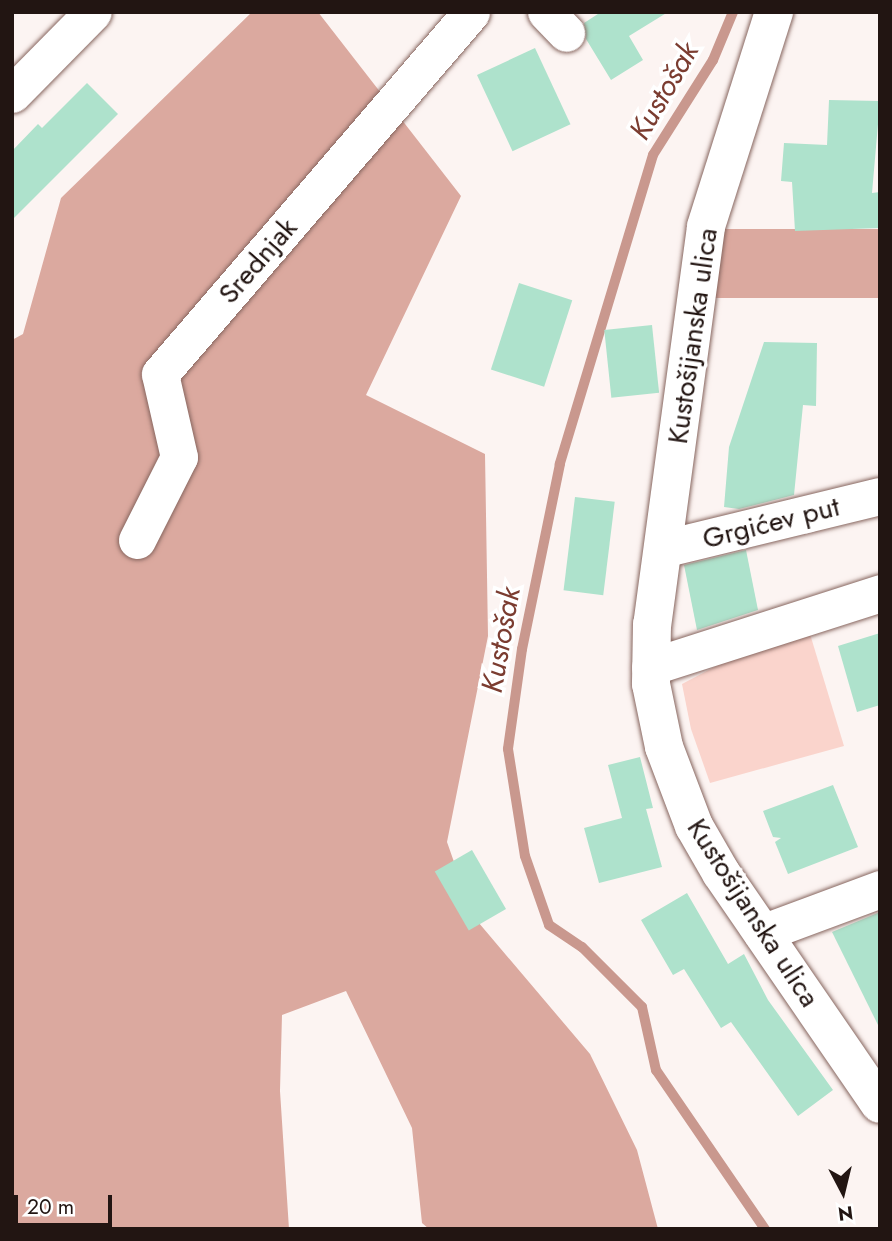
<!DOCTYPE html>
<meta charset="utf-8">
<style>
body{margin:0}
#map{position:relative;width:892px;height:1241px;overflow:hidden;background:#fcf4f2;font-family:Jost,sans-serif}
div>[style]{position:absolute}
.green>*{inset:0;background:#fad4cc}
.forest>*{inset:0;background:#dba99f;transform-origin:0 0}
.stream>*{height:10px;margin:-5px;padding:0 5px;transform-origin:5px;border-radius:5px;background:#c9988e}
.building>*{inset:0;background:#aee2cc;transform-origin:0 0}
.roads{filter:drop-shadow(0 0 2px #87665f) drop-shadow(0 0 2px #87665f)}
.minor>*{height:37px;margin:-18.5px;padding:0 18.5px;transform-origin:18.5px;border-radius:18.5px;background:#fff}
.tertiary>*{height:38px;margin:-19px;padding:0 19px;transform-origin:19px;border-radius:19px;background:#fff}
span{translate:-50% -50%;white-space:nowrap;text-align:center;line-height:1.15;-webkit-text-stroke:7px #fff;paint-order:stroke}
.street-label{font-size:28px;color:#221512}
.water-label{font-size:30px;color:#7b3c30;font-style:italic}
.frame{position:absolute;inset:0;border:14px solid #221512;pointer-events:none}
.north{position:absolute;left:808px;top:1157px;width:70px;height:70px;-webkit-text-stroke:5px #fff;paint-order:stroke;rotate:173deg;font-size:19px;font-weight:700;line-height:28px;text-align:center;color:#221512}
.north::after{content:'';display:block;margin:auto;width:24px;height:32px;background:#221512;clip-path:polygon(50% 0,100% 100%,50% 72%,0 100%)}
.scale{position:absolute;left:14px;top:1195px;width:98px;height:32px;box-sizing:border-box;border:4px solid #221512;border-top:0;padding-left:9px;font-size:21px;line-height:24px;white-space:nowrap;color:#221512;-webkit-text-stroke:5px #fff;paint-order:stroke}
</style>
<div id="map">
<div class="green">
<div style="clip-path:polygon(810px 634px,844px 746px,710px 783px,691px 729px,682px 684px,743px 652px)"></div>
</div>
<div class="forest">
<div style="clip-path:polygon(252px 12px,318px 12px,461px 196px,366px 395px,485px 454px,488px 636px,447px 842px,473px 916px,590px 1054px,637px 1150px,658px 1229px,429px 1229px,422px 1223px,412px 1128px,346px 991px,282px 1015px,280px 1091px,289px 1229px,12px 1229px,12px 340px,23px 334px,61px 198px)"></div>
<div style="left:880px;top:229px;width:69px;height:165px;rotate:90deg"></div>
</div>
<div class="stream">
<div style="left:733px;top:12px;width:52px;rotate:112.6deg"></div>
<div style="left:713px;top:60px;width:112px;rotate:122.3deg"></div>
<div style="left:653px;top:155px;width:323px;rotate:106.8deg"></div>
<div style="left:560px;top:464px;width:189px;rotate:101.6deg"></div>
<div style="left:522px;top:649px;width:101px;rotate:98deg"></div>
<div style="left:508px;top:749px;width:108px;rotate:81deg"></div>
<div style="left:525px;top:856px;width:73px;rotate:70.8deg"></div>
<div style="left:549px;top:925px;width:40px;rotate:34deg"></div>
<div style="left:582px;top:947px;width:85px;rotate:45deg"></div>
<div style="left:642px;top:1007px;width:65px;rotate:77.5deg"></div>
<div style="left:656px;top:1070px;width:193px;rotate:55.6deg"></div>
</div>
<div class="building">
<div style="clip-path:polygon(601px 12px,668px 12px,629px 36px,643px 60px,611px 80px,586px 39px,584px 23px)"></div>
<div style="left:535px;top:48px;width:84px;height:64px;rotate:65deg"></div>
<div style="clip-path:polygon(87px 83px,118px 114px,12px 220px,12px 151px,38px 124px,42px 128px)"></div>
<div style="clip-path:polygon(829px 100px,880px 101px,872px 193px,880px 192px,880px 228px,795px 231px,792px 182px,781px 181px,784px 143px,827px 145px)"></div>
<div style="left:519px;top:283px;width:56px;height:91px;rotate:18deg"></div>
<div style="left:652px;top:325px;width:68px;height:48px;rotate:84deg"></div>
<div style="clip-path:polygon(764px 342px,817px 343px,816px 406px,803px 405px,794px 495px,739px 509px,724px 507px,729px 447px)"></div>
<div style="left:575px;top:497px;width:40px;height:94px;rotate:7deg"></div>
<div style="clip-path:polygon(746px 550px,758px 610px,697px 630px,684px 565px)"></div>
<div style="clip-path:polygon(880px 633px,880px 705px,857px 712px,838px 646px)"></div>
<div style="clip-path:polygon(640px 757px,653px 808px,646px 809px,662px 867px,599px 883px,584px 828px,622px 818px,608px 765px)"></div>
<div style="clip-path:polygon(833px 785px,858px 847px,788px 874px,775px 842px,781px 838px,773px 837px,763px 811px)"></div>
<div style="left:472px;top:850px;width:68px;height:43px;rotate:60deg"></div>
<div style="clip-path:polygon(687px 893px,728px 964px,744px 954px,768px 1000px,833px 1090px,798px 1116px,731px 1022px,721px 1028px,684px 969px,673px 975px,641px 920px)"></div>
<div style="clip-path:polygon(880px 912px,880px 1029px,832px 932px)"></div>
</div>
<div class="roads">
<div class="minor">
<div style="left:546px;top:12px;width:29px;rotate:46deg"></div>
<div style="left:12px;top:94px;width:115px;rotate:-45.4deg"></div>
<div style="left:137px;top:540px;width:93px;rotate:-63.2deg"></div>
<div style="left:179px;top:457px;width:85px;rotate:-102.9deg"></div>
<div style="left:160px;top:374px;width:477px;rotate:-49.3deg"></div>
<div style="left:662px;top:549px;width:224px;rotate:-13.7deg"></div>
<div style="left:650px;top:667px;width:242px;rotate:-17.8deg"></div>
<div style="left:762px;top:933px;width:126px;rotate:-20.4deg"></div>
</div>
<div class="tertiary">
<div style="left:774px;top:12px;width:225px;rotate:107.6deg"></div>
<div style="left:706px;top:227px;width:401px;rotate:97.7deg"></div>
<div style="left:652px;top:624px;width:60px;rotate:91deg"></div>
<div style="left:651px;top:684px;width:64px;rotate:78.3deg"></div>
<div style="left:664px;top:747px;width:85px;rotate:69.2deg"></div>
<div style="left:694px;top:826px;width:54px;rotate:60.1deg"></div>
<div style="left:721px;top:873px;width:280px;rotate:55.5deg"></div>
</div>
</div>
<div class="street-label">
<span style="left:258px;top:261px;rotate:-49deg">Srednjak</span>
<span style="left:693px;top:336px;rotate:-82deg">Kustošijanska ulica</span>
<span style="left:771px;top:523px;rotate:-14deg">Grgićev put</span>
<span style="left:753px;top:913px;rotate:57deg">Kustošijanska ulica</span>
</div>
<div class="water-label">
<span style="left:664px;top:91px;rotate:-60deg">Kustošak</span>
<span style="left:501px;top:640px;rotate:-80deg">Kustošak</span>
</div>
<div class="frame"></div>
<div class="north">N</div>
<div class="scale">20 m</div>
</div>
